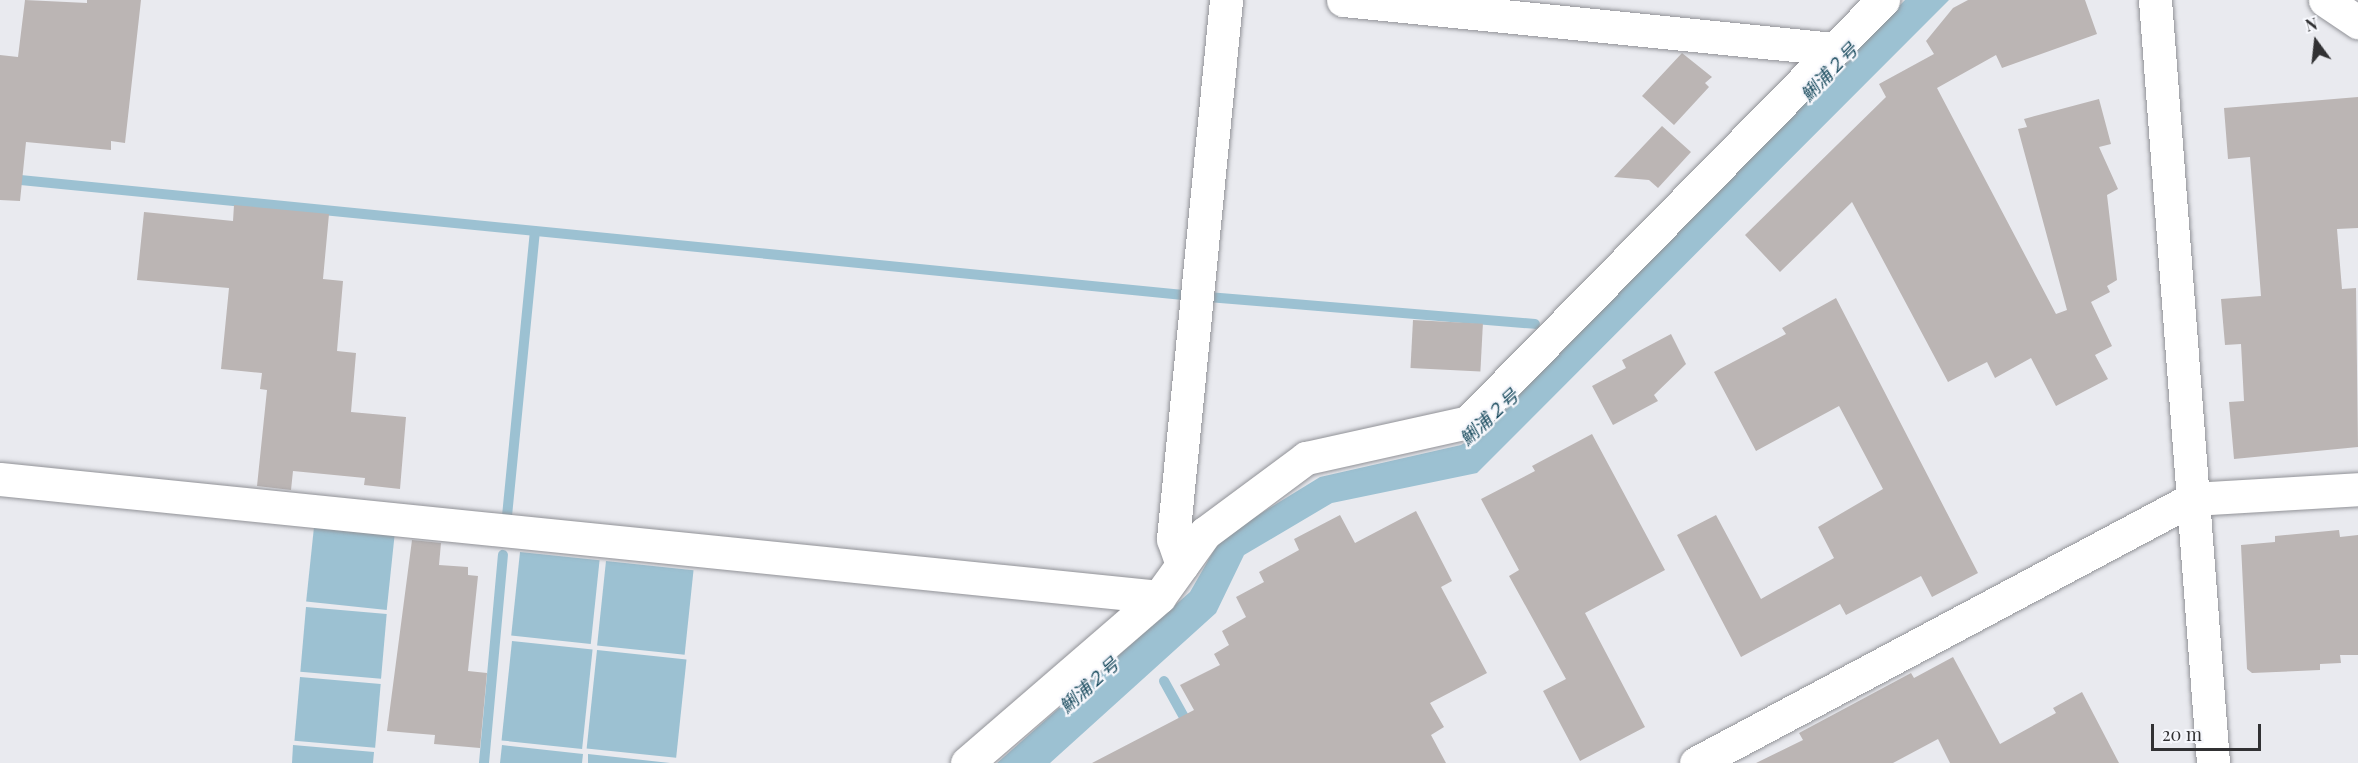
<!DOCTYPE html>
<meta charset="utf-8">
<style>
body{margin:0}
#map{position:relative;width:2358px;height:763px;overflow:hidden;background:#e9eaef;font-family:"Playfair Display","Noto Sans JP",serif}
div>[style]{position:absolute}
.water>*{inset:0;background:#9cc1d2;transform-origin:0 0}
.stream>*{height:10px;margin:-5px;padding:0 5px;transform-origin:5px;border-radius:5px;background:#9cc1d2}
.building>*{inset:0;background:#bbb5b4;transform-origin:0 0}
.roads{filter:drop-shadow(0 0 2px #919297) drop-shadow(0 0 2px #919297)}
.street>*{height:33px;margin:-16.5px;padding:0 16.5px;transform-origin:16.5px;border-radius:16.5px;background:#fff}
.secondary>*{height:33px;margin:-16.5px;padding:0 16.5px;transform-origin:16.5px;border-radius:16.5px;background:#fff}
span{translate:-50% -50%;white-space:nowrap;text-align:center;line-height:1.15;-webkit-text-stroke:4.5px #f6f7fc;paint-order:stroke}
.water-label{font-size:18px;color:#17495c;font-style:italic}
.north{position:absolute;left:2286px;top:12px;width:60px;height:60px;-webkit-text-stroke:4px #f6f7fc;paint-order:stroke;rotate:345deg;font-size:16px;font-weight:700;line-height:24px;text-align:center;color:#313133}
.north::after{content:'';display:block;margin:auto;width:21px;height:27px;background:#313133;clip-path:polygon(50% 0,100% 100%,50% 72%,0 100%)}
.scale{position:absolute;left:2151px;top:724px;width:110px;height:27px;box-sizing:border-box;border:3px solid #313133;border-top:0;padding-left:8px;font-size:18px;line-height:21px;white-space:nowrap;color:#313133;-webkit-text-stroke:4px #f6f7fc;paint-order:stroke}
</style>
<div id="map">
<div class="water">
<div style="clip-path:polygon(1905px 0,1949px 0,1477px 473px,1332px 503px,1244px 555px,1216px 613px,1050px 763px,997px 763px,1190px 592px,1221px 538px,1320px 477px,1461px 445px,1484px 431px)"></div>
<div style="left:314px;top:527px;width:81px;height:75px;rotate:6deg"></div>
<div style="left:520px;top:552px;width:80px;height:84px;rotate:6deg"></div>
<div style="left:606px;top:561px;width:88px;height:85px;rotate:6deg"></div>
<div style="left:306px;top:607px;width:81px;height:65px;rotate:5deg"></div>
<div style="left:512px;top:641px;width:81px;height:100px;rotate:6deg"></div>
<div style="left:597px;top:650px;width:90px;height:99px;rotate:6deg"></div>
<div style="left:300px;top:677px;width:81px;height:64px;rotate:5deg"></div>
<div style="clip-path:polygon(293px 745px,374px 752px,373px 763px,292px 763px)"></div>
<div style="clip-path:polygon(502px 745px,583px 754px,582px 763px,500px 763px)"></div>
<div style="clip-path:polygon(588px 754px,670px 763px,588px 763px)"></div>
</div>
<div class="stream">
<div style="left:0;top:178px;width:1189px;rotate:5.65deg"></div>
<div style="left:1208px;top:297px;width:328px;rotate:4.7deg"></div>
<div style="left:507px;top:516px;width:286px;rotate:-84.4deg"></div>
<div style="left:1164px;top:681px;width:54px;rotate:61deg"></div>
<div style="left:484px;top:763px;width:209px;rotate:-84.8deg"></div>
</div>
<div class="building">
<div style="clip-path:polygon(25px 0,87px 3px,87px 0,141px 0,125px 143px,111px 141px,111px 150px,26px 142px,20px 201px,0 200px,0 55px,18px 57px)"></div>
<div style="clip-path:polygon(1968px 0,2085px 0,2097px 34px,2002px 68px,1996px 55px,1937px 88px,2056px 314px,2067px 310px,2018px 129px,2027px 127px,2024px 119px,2099px 99px,2111px 144px,2099px 147px,2118px 189px,2107px 195px,2117px 280px,2107px 286px,2110px 292px,2091px 302px,2112px 346px,2095px 355px,2108px 379px,2056px 406px,2031px 358px,1995px 378px,1987px 362px,1948px 382px,1852px 202px,1780px 272px,1745px 235px,1886px 97px,1879px 84px,1934px 54px,1926px 41px,1953px 8px)"></div>
<div style="clip-path:polygon(1682px 53px,1712px 77px,1705px 83px,1709px 87px,1674px 125px,1642px 96px)"></div>
<div style="clip-path:polygon(2358px 97px,2358px 228px,2337px 229px,2342px 289px,2356px 288px,2358px 447px,2234px 459px,2229px 402px,2244px 401px,2241px 344px,2225px 345px,2221px 299px,2261px 296px,2250px 157px,2228px 159px,2224px 108px)"></div>
<div style="clip-path:polygon(1662px 126px,1691px 152px,1658px 188px,1649px 180px,1614px 177px)"></div>
<div style="clip-path:polygon(234px 205px,329px 214px,323px 279px,343px 281px,337px 351px,356px 353px,351px 412px,406px 417px,400px 489px,364px 485px,365px 478px,293px 471px,291px 490px,257px 486px,267px 390px,260px 389px,262px 373px,221px 369px,229px 288px,137px 280px,144px 212px,233px 221px)"></div>
<div style="clip-path:polygon(1836px 298px,1978px 573px,1932px 597px,1921px 576px,1846px 615px,1840px 604px,1741px 657px,1677px 535px,1716px 515px,1761px 599px,1834px 558px,1818px 527px,1883px 489px,1839px 406px,1756px 451px,1714px 372px,1786px 334px,1782px 328px)"></div>
<div style="left:1413px;top:320px;width:70px;height:48px;rotate:3deg"></div>
<div style="clip-path:polygon(1671px 334px,1686px 364px,1654px 395px,1658px 401px,1613px 425px,1592px 386px,1626px 368px,1622px 360px)"></div>
<div style="clip-path:polygon(1592px 434px,1665px 570px,1585px 613px,1645px 727px,1580px 761px,1543px 691px,1566px 679px,1509px 576px,1519px 570px,1481px 499px,1535px 471px,1532px 466px)"></div>
<div style="clip-path:polygon(1416px 511px,1452px 581px,1441px 587px,1487px 673px,1430px 703px,1444px 727px,1431px 735px,1446px 763px,1092px 763px,1194px 710px,1180px 685px,1220px 665px,1214px 654px,1229px 645px,1222px 631px,1246px 617px,1236px 597px,1264px 582px,1259px 572px,1299px 550px,1294px 539px,1340px 515px,1355px 543px)"></div>
<div style="clip-path:polygon(2339px 530px,2340px 537px,2358px 535px,2358px 655px,2340px 655px,2341px 663px,2320px 664px,2320px 670px,2252px 673px,2247px 669px,2241px 545px,2275px 542px,2275px 536px)"></div>
<div style="clip-path:polygon(412px 540px,441px 543px,439px 565px,468px 567px,468px 575px,478px 576px,468px 671px,487px 673px,480px 748px,434px 744px,435px 735px,387px 731px)"></div>
<div style="clip-path:polygon(1953px 657px,2000px 744px,2056px 713px,2053px 708px,2082px 692px,2119px 763px,1950px 763px,1938px 739px,1893px 763px,1756px 763px,1803px 740px,1799px 733px,1911px 673px,1914px 678px)"></div>
</div>
<div class="roads">
<div class="street">
<div style="left:1343px;top:0;width:493px;rotate:5.7deg"></div>
<div style="left:2325px;top:0;width:40px;rotate:34deg"></div>
<div style="left:0;top:479px;width:1165px;rotate:5.81deg"></div>
<div style="left:1182px;top:565px;width:28px;rotate:-109deg"></div>
<div style="left:1173px;top:539px;width:542px;rotate:-84.38deg"></div>
<div style="left:967px;top:763px;width:254px;rotate:-40.8deg"></div>
<div style="left:1159px;top:597px;width:79px;rotate:-54.3deg"></div>
<div style="left:1205px;top:533px;width:126px;rotate:-36.6deg"></div>
<div style="left:1306px;top:458px;width:166px;rotate:-12.5deg"></div>
<div style="left:1468px;top:422px;width:592px;rotate:-45.48deg"></div>
<div style="left:1696px;top:763px;width:562px;rotate:-28.02deg"></div>
<div style="left:2192px;top:499px;width:166px;rotate:-3.4deg"></div>
</div>
<div class="secondary">
<div style="left:2155px;top:0;width:765px;rotate:85.65deg"></div>
</div>
</div>
<div class="water-label">
<span style="left:1829px;top:72px;rotate:-46deg">鯏浦２号</span>
<span style="left:1489px;top:417px;rotate:-43deg">鯏浦２号</span>
<span style="left:1089px;top:685px;rotate:-42deg">鯏浦２号</span>
</div>
<div class="north">N</div>
<div class="scale">20 m</div>
</div>
